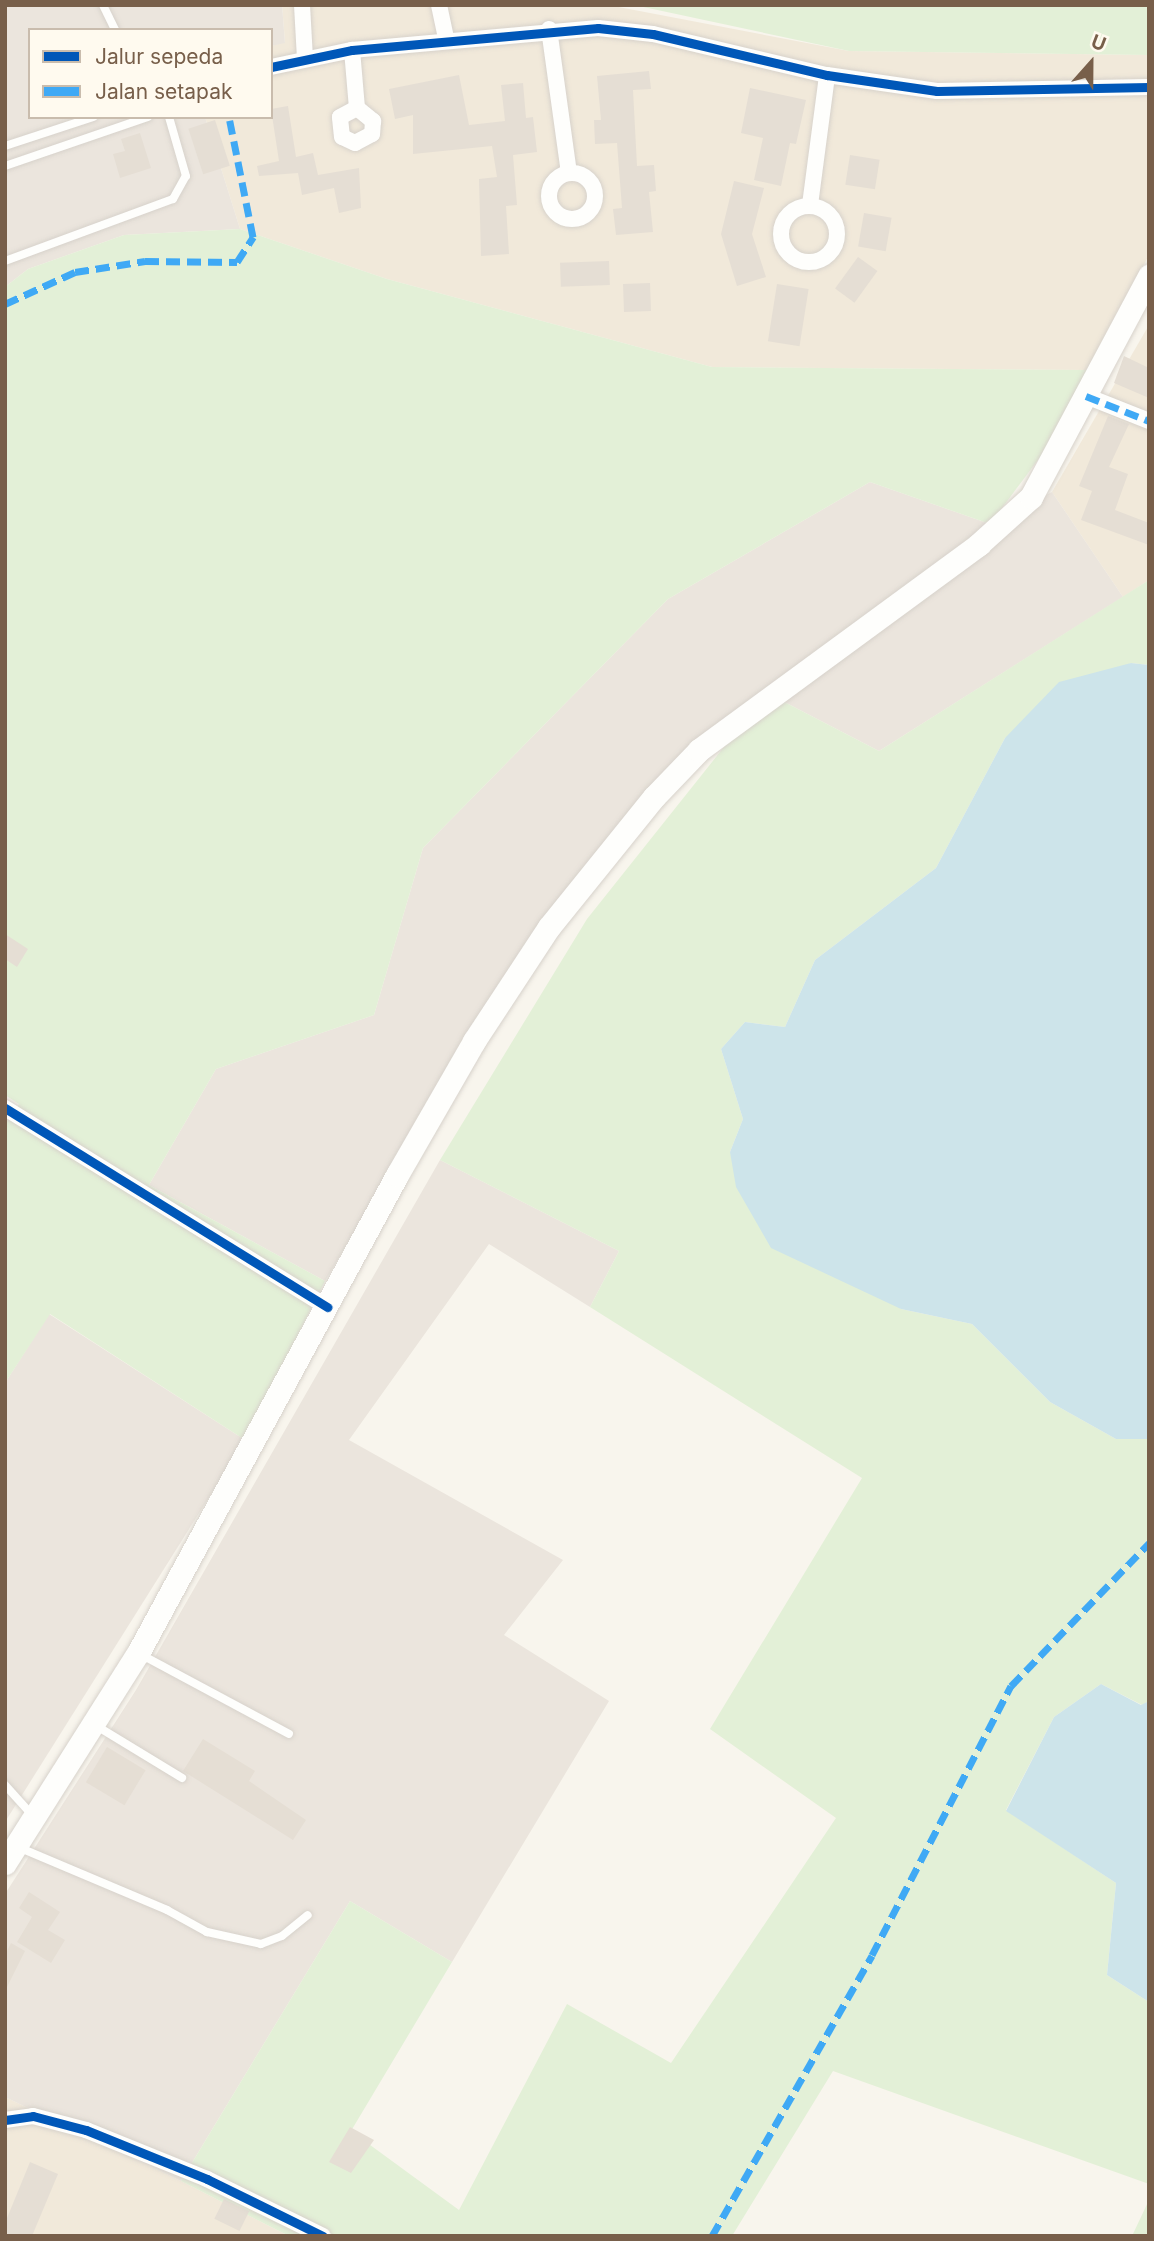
<!DOCTYPE html>
<style>
body{margin:0}
#map{position:relative;width:1154px;height:2241px;overflow:hidden;background:#f8f5ed;font-family:Inter,sans-serif}
div>[style]{position:absolute}
.residential>*{inset:0;background:#f1e9da}
.industrial>*{inset:0;background:#ebe5dd}
.green>*{inset:0;background:#e3f0d7}
.water>*{inset:0;background:#cde4ea}
.building>*{inset:0;background:#e5ded4;transform-origin:0 0}
.roads{filter:drop-shadow(0 0 2px #d7d2cb) drop-shadow(0 0 2px #d7d2cb)}
.lane>*{height:8px;margin:-4px;padding:0 4px;transform-origin:4px;border-radius:4px;background:#fefefc}
.street>*{height:16px;margin:-8px;padding:0 8px;transform-origin:8px;border-radius:8px;background:#fefefc}
.street>.ring{margin:-8px;padding:0;box-sizing:content-box;background:none;border:16px solid #fefefc;border-radius:50%}
.secondary>*{height:23px;margin:-11.5px;padding:0 11.5px;transform-origin:11.5px;border-radius:11.5px;background:#fefefc}
.quiet>*{height:7px;margin-top:-3.5px;transform-origin:0;background:repeating-linear-gradient(90deg,#3fa9f5 0 14px,transparent 0 21px)}
.cycleway>*{height:9px;margin:-4.5px;padding:0 4.5px;transform-origin:4.5px;border-radius:4.5px;background:#0057b8}
span{translate:-50% -50%;white-space:nowrap;text-align:center;line-height:1.15;-webkit-text-stroke:5px #fffaef;paint-order:stroke}
.frame{position:absolute;inset:0;border:7px solid #785f4a;pointer-events:none}
.legend{position:absolute;left:28px;top:28px;width:245px;height:91px;box-sizing:border-box;background:#fffaef;border:2px solid #c9bcad;margin:0;padding:9px 12px;list-style:none;font-size:21px;color:#785f4a}
.legend li{display:flex;align-items:center;gap:14px;height:35px}
.legend b{width:35px;border:2px solid #c9bcad}
.north{position:absolute;left:1056px;top:28px;width:70px;height:70px;-webkit-text-stroke:5px #fffaef;paint-order:stroke;rotate:21deg;font-size:19px;font-weight:700;line-height:28px;text-align:center;color:#785f4a}
.north::after{content:'';display:block;margin:auto;width:24px;height:32px;background:#785f4a;clip-path:polygon(50% 0,100% 100%,50% 72%,0 100%)}
</style>
<div id="map">
<div class="residential">
<div style="clip-path:polygon(282px 5px,608px 5px,849px 51px,1149px 55px,1149px 255px,1089px 370px,712px 367px,387px 279px,240px 229px,205px 117px,271px 117px,271px 46px,285px 42px)"></div>
<div style="clip-path:polygon(1149px 325px,1149px 580px,1123px 597px,1052px 492px)"></div>
<div style="clip-path:polygon(5px 2097px,181px 2181px,289px 2236px,5px 2236px)"></div>
</div>
<div class="industrial">
<div style="clip-path:polygon(5px 5px,282px 5px,285px 43px,271px 46px,271px 30px,30px 30px,30px 117px,205px 117px,240px 229px,124px 235px,28px 269px,5px 287px)"></div>
<div style="clip-path:polygon(870px 482px,990px 524px,1052px 492px,1123px 597px,879px 751px,767px 693px,558px 902px,471px 1035px,325px 1281px,149px 1185px,216px 1069px,374px 1015px,423px 848px,668px 599px)"></div>
<div style="clip-path:polygon(440px 1160px,619px 1251px,590px 1307px,489px 1244px,349px 1440px,563px 1560px,504px 1635px,609px 1701px,452px 1962px,350px 1901px,181px 2181px,5px 2097px,5px 1894px,136px 1690px)"></div>
<div style="clip-path:polygon(49px 1314px,245px 1440px,5px 1822px,5px 1383px)"></div>
</div>
<div class="green">
<div style="clip-path:polygon(634px 5px,1149px 5px,1149px 55px,849px 51px)"></div>
<div style="clip-path:polygon(240px 229px,387px 279px,712px 367px,1089px 370px,1049px 445px,990px 524px,870px 482px,668px 599px,423px 848px,374px 1015px,216px 1069px,149px 1185px,325px 1281px,245px 1440px,50px 1314px,5px 1383px,5px 1124px,19px 1104px,5px 1095px,5px 287px,28px 269px,124px 235px)"></div>
<div style="clip-path:polygon(1149px 580px,1149px 665px,1131px 663px,1005px 738px,936px 868px,815px 960px,785px 1027px,745px 1022px,721px 1049px,743px 1119px,730px 1152px,901px 1309px,972px 1324px,1050px 1402px,1116px 1439px,1149px 1439px,1149px 1701px,1142px 1705px,1101px 1684px,1054px 1717px,1006px 1810px,1116px 1883px,1107px 1975px,1149px 2002px,1149px 2184px,833px 2071px,732px 2236px,289px 2236px,181px 2181px,350px 1901px,452px 1962px,351px 2131px,459px 2210px,567px 2004px,671px 2063px,836px 1818px,710px 1729px,862px 1478px,590px 1307px,619px 1251px,440px 1160px,587px 919px,767px 693px,879px 751px)"></div>
<div style="clip-path:polygon(1149px 2200px,1149px 2236px,1132px 2236px)"></div>
</div>
<div class="water">
<div style="clip-path:polygon(1131px 663px,1149px 665px,1149px 1439px,1116px 1439px,1050px 1402px,972px 1324px,901px 1309px,771px 1248px,736px 1187px,730px 1152px,743px 1119px,721px 1049px,745px 1022px,785px 1027px,815px 960px,936px 868px,1005px 738px,1059px 682px)"></div>
<div style="clip-path:polygon(1101px 1684px,1141px 1705px,1149px 1701px,1149px 2002px,1107px 1975px,1116px 1883px,1006px 1811px,1054px 1717px)"></div>
</div>
<div class="building">
<div style="clip-path:polygon(649px 71px,651px 89px,633px 90px,637px 166px,654px 165px,656px 191px,649px 192px,653px 232px,616px 235px,613px 209px,622px 208px,617px 143px,595px 144px,594px 120px,601px 120px,597px 76px)"></div>
<div style="clip-path:polygon(459px 75px,469px 125px,505px 121px,501px 85px,523px 83px,526px 118px,533px 117px,537px 152px,513px 155px,517px 205px,506px 206px,509px 254px,481px 256px,479px 179px,497px 177px,492px 146px,413px 154px,413px 115px,395px 119px,389px 89px)"></div>
<div style="clip-path:polygon(750px 88px,806px 100px,796px 144px,790px 143px,781px 186px,754px 180px,763px 138px,741px 133px)"></div>
<div style="clip-path:polygon(288px 106px,296px 157px,313px 153px,318px 175px,359px 168px,361px 208px,339px 213px,334px 188px,302px 195px,298px 173px,259px 176px,257px 166px,279px 161px,271px 109px)"></div>
<div style="left:215px;top:120px;width:48px;height:28px;rotate:72deg"></div>
<div style="clip-path:polygon(140px 133px,151px 168px,120px 178px,113px 154px,125px 151px,121px 139px)"></div>
<div style="left:850px;top:155px;width:30px;height:30px;rotate:9deg"></div>
<div style="clip-path:polygon(734px 181px,764px 188px,752px 234px,766px 277px,737px 286px,721px 234px)"></div>
<div style="left:864px;top:213px;width:28px;height:34px;rotate:10deg"></div>
<div style="left:858px;top:257px;width:24px;height:39px;rotate:36deg"></div>
<div style="left:609px;top:261px;width:24px;height:49px;rotate:88deg"></div>
<div style="left:650px;top:283px;width:28px;height:27px;rotate:88deg"></div>
<div style="left:777px;top:284px;width:32px;height:58px;rotate:9deg"></div>
<div style="clip-path:polygon(1124px 356px,1149px 368px,1149px 398px,1114px 383px)"></div>
<div style="clip-path:polygon(1108px 416px,1129px 424px,1109px 467px,1128px 474px,1115px 510px,1149px 523px,1149px 545px,1081px 520px,1092px 491px,1079px 486px)"></div>
<div style="clip-path:polygon(5px 934px,28px 949px,17px 967px,5px 959px)"></div>
<div style="clip-path:polygon(203px 1739px,255px 1771px,249px 1781px,306px 1820px,293px 1840px,183px 1771px)"></div>
<div style="left:107px;top:1747px;width:45px;height:41px;rotate:31deg"></div>
<div style="clip-path:polygon(29px 1892px,60px 1912px,48px 1930px,65px 1940px,51px 1963px,17px 1942px,32px 1917px,19px 1908px)"></div>
<div style="clip-path:polygon(11px 1943px,25px 1951px,5px 1991px,5px 1955px)"></div>
<div style="clip-path:polygon(350px 2127px,374px 2140px,351px 2173px,329px 2162px)"></div>
<div style="clip-path:polygon(30px 2162px,58px 2174px,32px 2236px,5px 2236px,5px 2223px)"></div>
<div style="left:224px;top:2199px;width:28px;height:22px;rotate:26deg"></div>
</div>
<div class="roads">
<div class="lane">
<div style="left:103px;top:5px;width:28px;rotate:64deg"></div>
<div style="left:5px;top:146px;width:93px;rotate:-18.2deg"></div>
<div style="left:5px;top:166px;width:151px;rotate:-18.9deg"></div>
<div style="left:5px;top:261px;width:179px;rotate:-20.3deg"></div>
<div style="left:173px;top:199px;width:26px;rotate:-61deg"></div>
<div style="left:186px;top:176px;width:61px;rotate:-106.1deg"></div>
<div style="left:140px;top:1654px;width:169px;rotate:28.2deg"></div>
<div style="left:95px;top:1725px;width:102px;rotate:31.3deg"></div>
<div style="left:5px;top:1785px;width:42px;rotate:47.9deg"></div>
<div style="left:18px;top:1847px;width:162px;rotate:22.9deg"></div>
<div style="left:167px;top:1910px;width:46px;rotate:28.8deg"></div>
<div style="left:207px;top:1932px;width:55px;rotate:12.5deg"></div>
<div style="left:261px;top:1944px;width:22px;rotate:-21deg"></div>
<div style="left:282px;top:1936px;width:33px;rotate:-39deg"></div>
</div>
<div class="street">
<div style="left:302px;top:5px;width:53px;rotate:86.8deg"></div>
<div style="left:439px;top:5px;width:35px;rotate:78deg"></div>
<div style="left:549px;top:29px;width:145px;rotate:82.1deg"></div>
<div style="left:352px;top:50px;width:58px;rotate:85.1deg"></div>
<div style="left:271px;top:67px;width:83px;rotate:-11.9deg"></div>
<div style="left:352px;top:50px;width:247px;rotate:-5.1deg"></div>
<div style="left:598px;top:28px;width:55px;rotate:6.2deg"></div>
<div style="left:653px;top:34px;width:179px;rotate:13.3deg"></div>
<div style="left:827px;top:75px;width:111px;rotate:8.3deg"></div>
<div style="left:937px;top:91px;width:212px;rotate:-1.1deg"></div>
<div style="left:357px;top:108px;width:21px;rotate:39deg"></div>
<div style="left:373px;top:121px;width:13px;rotate:94deg"></div>
<div style="left:372px;top:134px;width:19px;rotate:152deg"></div>
<div style="left:355px;top:143px;width:14px;rotate:-155deg"></div>
<div style="left:342px;top:137px;width:20px;rotate:-96deg"></div>
<div style="left:340px;top:117px;width:19px;rotate:-28deg"></div>
<div class="ring" style="left:549px;top:173px;width:30px;height:30px"></div>
<div style="left:810px;top:205px;width:131px;rotate:-82.5deg"></div>
<div class="ring" style="left:781px;top:206px;width:40px;height:40px"></div>
<div style="left:1086px;top:396px;width:68px;rotate:21.6deg"></div>
<div style="left:5px;top:1108px;width:379px;rotate:31.7deg"></div>
<div style="left:5px;top:2120px;width:28px;rotate:-8deg"></div>
<div style="left:33px;top:2116px;width:55px;rotate:14.8deg"></div>
<div style="left:86px;top:2130px;width:131px;rotate:22deg"></div>
<div style="left:207px;top:2179px;width:129px;rotate:26.2deg"></div>
</div>
<div class="secondary">
<div style="left:5px;top:1863px;width:249px;rotate:-57.7deg"></div>
<div style="left:138px;top:1653px;width:544px;rotate:-61.55deg"></div>
<div style="left:397px;top:1175px;width:155px;rotate:-60.1deg"></div>
<div style="left:474px;top:1041px;width:136px;rotate:-56.7deg"></div>
<div style="left:549px;top:927px;width:167px;rotate:-51.1deg"></div>
<div style="left:654px;top:797px;width:65px;rotate:-46.2deg"></div>
<div style="left:699px;top:750px;width:348px;rotate:-36.3deg"></div>
<div style="left:979px;top:544px;width:70px;rotate:-42.1deg"></div>
<div style="left:1031px;top:497px;width:251px;rotate:-61.9deg"></div>
</div>
</div>
<div class="quiet">
<div style="left:5px;top:304px;width:77px;rotate:-24.6deg"></div>
<div style="left:75px;top:272px;width:71px;rotate:-8.9deg"></div>
<div style="left:145px;top:261px;width:92px;rotate:0.6deg"></div>
<div style="left:237px;top:262px;width:30px;rotate:-57deg"></div>
<div style="left:253px;top:237px;width:122px;rotate:-101.3deg"></div>
<div style="left:1086px;top:396px;width:68px;rotate:21.6deg"></div>
<div style="left:712px;top:2236px;width:323px;rotate:-60.3deg"></div>
<div style="left:872px;top:1955px;width:303px;rotate:-62.7deg"></div>
<div style="left:1011px;top:1686px;width:199px;rotate:-46deg"></div>
</div>
<div class="cycleway">
<div style="left:271px;top:67px;width:83px;rotate:-11.9deg"></div>
<div style="left:352px;top:50px;width:247px;rotate:-5.1deg"></div>
<div style="left:598px;top:28px;width:55px;rotate:6.2deg"></div>
<div style="left:653px;top:34px;width:179px;rotate:13.3deg"></div>
<div style="left:827px;top:75px;width:111px;rotate:8.3deg"></div>
<div style="left:937px;top:91px;width:212px;rotate:-1.1deg"></div>
<div style="left:5px;top:1108px;width:379px;rotate:31.7deg"></div>
<div style="left:5px;top:2120px;width:28px;rotate:-8deg"></div>
<div style="left:33px;top:2116px;width:55px;rotate:14.8deg"></div>
<div style="left:86px;top:2130px;width:131px;rotate:22deg"></div>
<div style="left:207px;top:2179px;width:129px;rotate:26.2deg"></div>
</div>
<div class="frame"></div>
<ul class="legend">
<li><b style="height:9px;background:#0057b8"></b>Jalur sepeda</li>
<li><b style="height:9px;background:#3fa9f5"></b>Jalan setapak</li>
</ul>
<div class="north">U</div>
</div>
